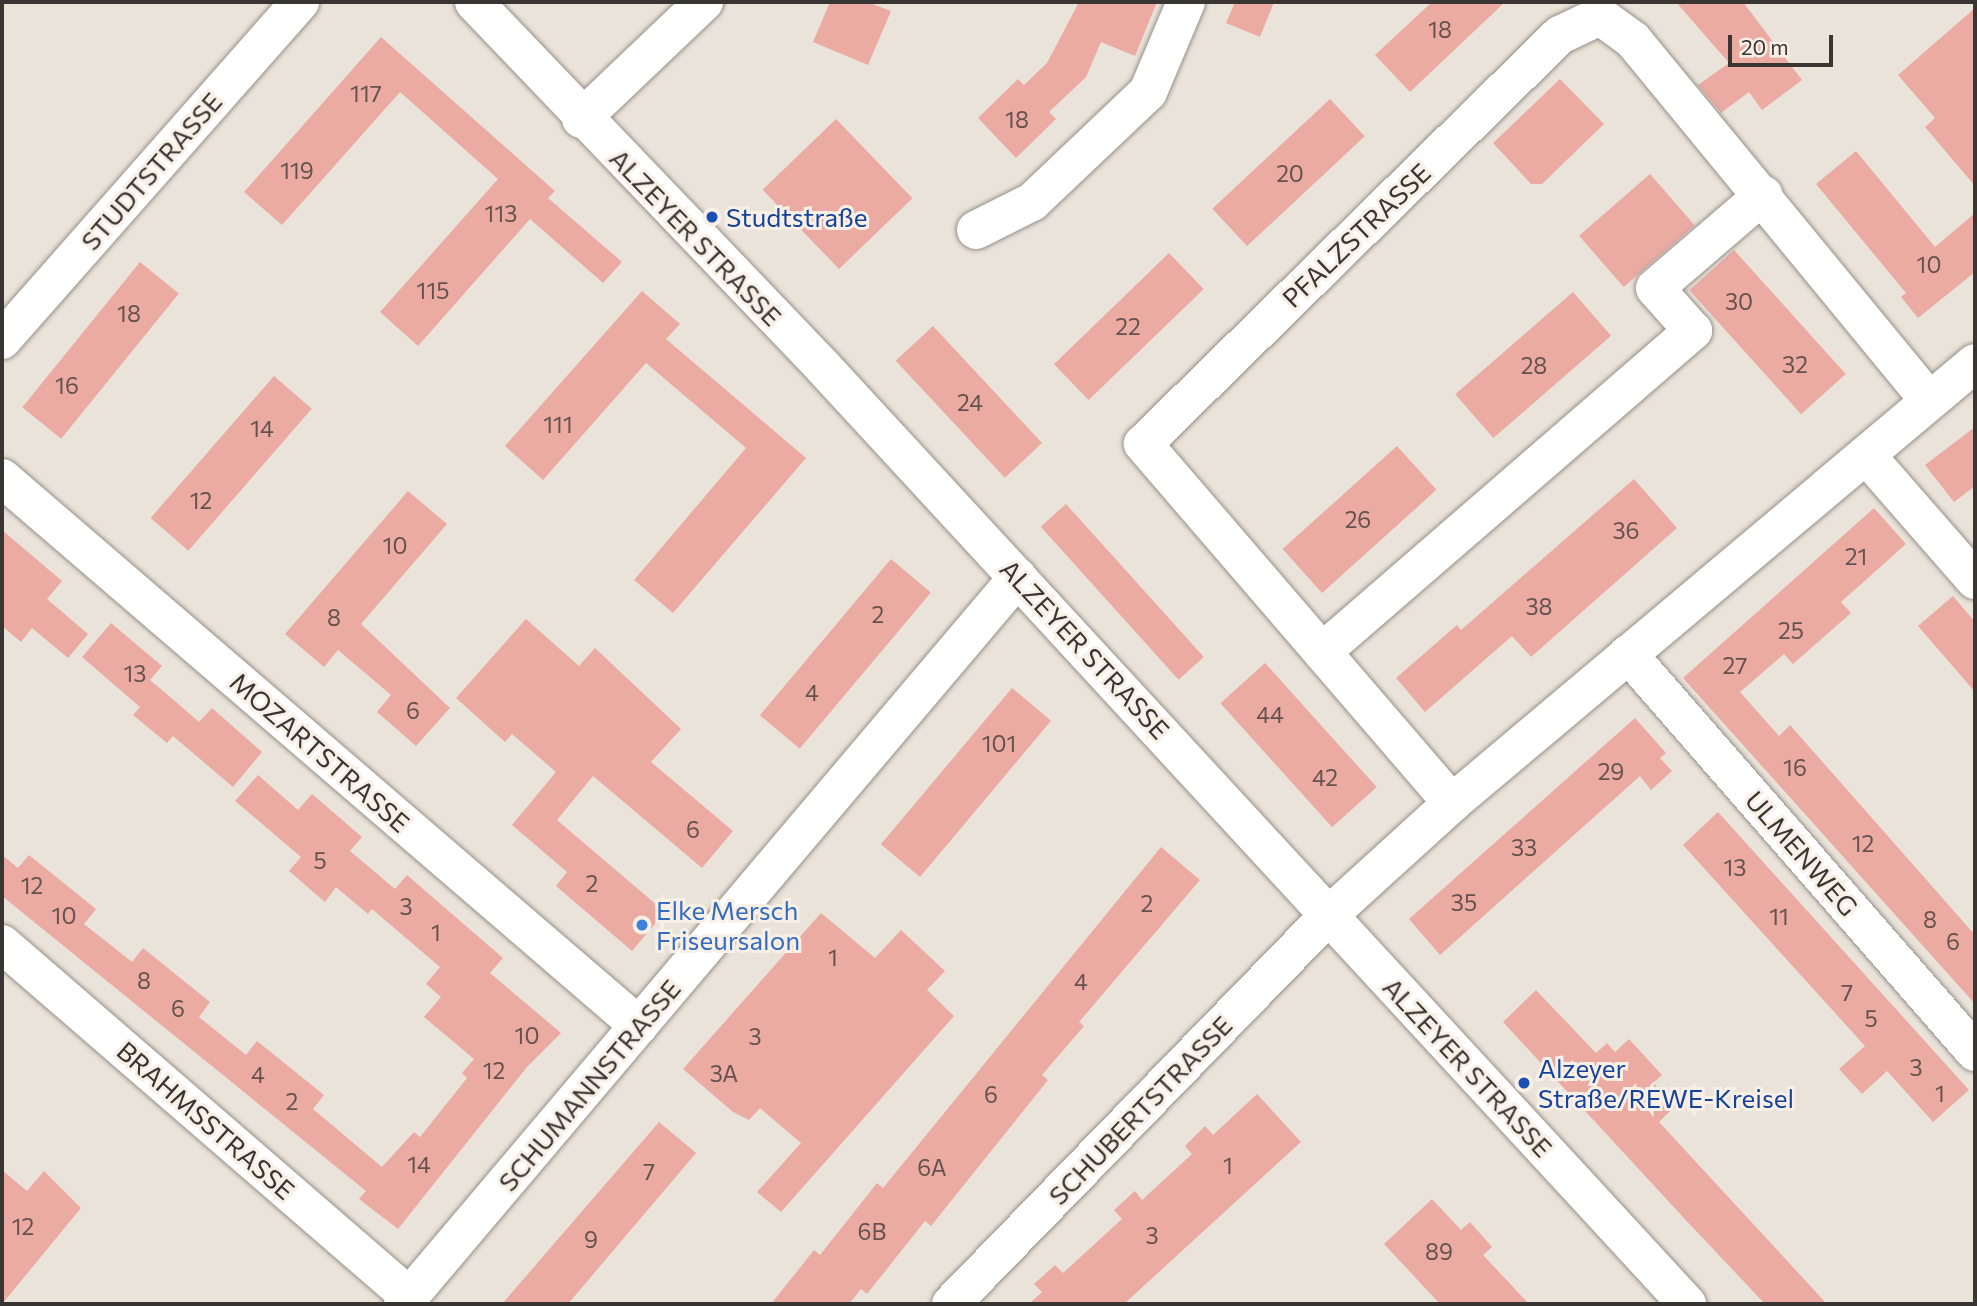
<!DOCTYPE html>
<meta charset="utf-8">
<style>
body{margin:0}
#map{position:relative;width:1977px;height:1306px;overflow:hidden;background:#eae3da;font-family:Commissioner,sans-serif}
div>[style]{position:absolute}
.building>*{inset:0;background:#ebaba3;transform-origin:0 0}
.roads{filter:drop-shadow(0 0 2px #979088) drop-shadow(0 0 2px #979088)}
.minor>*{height:38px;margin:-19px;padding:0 19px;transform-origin:19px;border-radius:19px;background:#fff}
.major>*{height:38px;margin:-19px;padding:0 19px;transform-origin:19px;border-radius:19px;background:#fff}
.dots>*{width:19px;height:19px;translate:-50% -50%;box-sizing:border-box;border:4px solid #f8f0e7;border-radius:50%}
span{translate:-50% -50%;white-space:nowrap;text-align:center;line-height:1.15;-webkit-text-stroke:6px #f8f0e7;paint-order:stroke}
.number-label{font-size:23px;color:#65524e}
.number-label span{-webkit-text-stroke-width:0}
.street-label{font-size:26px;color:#383532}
.transit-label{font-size:26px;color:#164399}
.left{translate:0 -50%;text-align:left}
.shop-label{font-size:26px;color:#366cbe}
.frame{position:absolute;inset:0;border:4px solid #383532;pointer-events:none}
.scale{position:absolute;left:1728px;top:35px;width:105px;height:32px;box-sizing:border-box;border:4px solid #383532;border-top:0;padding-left:9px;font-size:21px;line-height:24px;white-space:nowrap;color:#383532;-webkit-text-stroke:5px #f8f0e7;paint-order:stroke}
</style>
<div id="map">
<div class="building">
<div style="clip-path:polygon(830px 2px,867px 2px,891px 11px,868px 65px,813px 42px)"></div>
<div style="clip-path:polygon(1079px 2px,1157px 2px,1135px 56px,1101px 42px,1086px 77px,1049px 112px,1056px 119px,1016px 158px,978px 118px,1018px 79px,1024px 85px,1047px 63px)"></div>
<div style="clip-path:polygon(1235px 2px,1274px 2px,1260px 37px,1226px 23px)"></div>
<div style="clip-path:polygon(1432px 2px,1505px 2px,1410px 92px,1375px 55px)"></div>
<div style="clip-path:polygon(1676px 2px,1743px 2px,1802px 80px,1762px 110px,1749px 92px,1721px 113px,1698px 85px,1729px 63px)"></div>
<div style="clip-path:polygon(1975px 8px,1975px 186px,1925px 127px,1935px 118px,1898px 75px)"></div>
<div style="clip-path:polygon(381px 37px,555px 191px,548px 198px,622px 262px,603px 283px,530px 219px,418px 346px,380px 312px,498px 179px,400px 92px,282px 225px,244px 192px)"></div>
<div style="clip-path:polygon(1560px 79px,1604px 124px,1542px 184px,1531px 184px,1493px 143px)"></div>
<div style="left:1330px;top:99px;width:51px;height:161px;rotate:47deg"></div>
<div style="left:836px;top:119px;width:110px;height:102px;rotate:46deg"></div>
<div style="clip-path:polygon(1856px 151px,1935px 247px,1975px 213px,1975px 272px,1918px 318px,1901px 297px,1906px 293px,1816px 184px)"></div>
<div style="left:1650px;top:174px;width:68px;height:94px;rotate:49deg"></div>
<div style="left:1734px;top:250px;width:167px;height:60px;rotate:48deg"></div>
<div style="left:1169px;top:253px;width:50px;height:160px;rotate:46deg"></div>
<div style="left:140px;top:262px;width:50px;height:187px;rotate:39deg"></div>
<div style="clip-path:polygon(642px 291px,680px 324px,666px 339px,806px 458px,673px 613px,634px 580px,746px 448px,646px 363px,543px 480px,505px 446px)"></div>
<div style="left:1573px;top:292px;width:58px;height:156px;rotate:49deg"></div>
<div style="left:933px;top:326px;width:160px;height:51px;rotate:47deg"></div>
<div style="left:274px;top:376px;width:50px;height:188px;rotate:41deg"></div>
<div style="clip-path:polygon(1975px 427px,1975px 486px,1954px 502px,1925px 465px)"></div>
<div style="left:1397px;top:446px;width:59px;height:154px;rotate:48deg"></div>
<div style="clip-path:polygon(1634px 479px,1677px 528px,1531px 657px,1512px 636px,1425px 712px,1396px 678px,1457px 625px,1461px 630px)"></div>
<div style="clip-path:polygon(408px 491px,447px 524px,361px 624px,450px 708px,416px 746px,377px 712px,391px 695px,338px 650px,324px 667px,285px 634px)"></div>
<div style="left:1066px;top:504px;width:206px;height:34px;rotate:48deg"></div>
<div style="clip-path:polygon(1874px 508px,1906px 544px,1841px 602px,1851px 613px,1793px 664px,1784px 654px,1740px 692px,1779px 736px,1790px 725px,1975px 935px,1975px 1004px,1683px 678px)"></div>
<div style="clip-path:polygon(2px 530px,62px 581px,47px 599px,88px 634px,68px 658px,32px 628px,21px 642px,2px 626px)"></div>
<div style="left:891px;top:559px;width:52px;height:204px;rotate:40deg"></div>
<div style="clip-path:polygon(1953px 596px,1975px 622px,1975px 692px,1918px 626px)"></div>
<div style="clip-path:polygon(526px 619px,579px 666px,595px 648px,681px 729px,651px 762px,733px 831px,702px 868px,593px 776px,557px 820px,665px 912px,632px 951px,556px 886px,567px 872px,512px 825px,556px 772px,512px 734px,505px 742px,456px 698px)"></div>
<div style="clip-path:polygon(111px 623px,162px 666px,150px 680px,175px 701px,199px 722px,212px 708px,262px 752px,233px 787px,173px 736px,167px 743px,133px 715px,140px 707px,82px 657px)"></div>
<div style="left:1265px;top:663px;width:167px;height:60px;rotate:48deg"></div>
<div style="left:1012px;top:688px;width:51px;height:204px;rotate:40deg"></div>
<div style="clip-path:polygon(1635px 718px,1666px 753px,1660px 758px,1672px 771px,1651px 790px,1640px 776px,1440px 955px,1409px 919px)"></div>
<div style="clip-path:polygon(258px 775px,298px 810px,312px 794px,362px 837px,350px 851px,395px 889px,407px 875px,503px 958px,490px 973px,561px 1033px,527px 1067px,398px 1229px,359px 1199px,366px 1191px,2px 896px,2px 855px,18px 868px,29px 855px,96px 909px,84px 924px,132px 962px,143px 948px,210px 1002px,199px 1017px,246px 1055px,257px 1041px,324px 1095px,313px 1109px,382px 1167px,414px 1132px,420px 1137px,467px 1078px,462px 1073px,474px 1059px,424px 1017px,441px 997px,426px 984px,440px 967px,372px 909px,368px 914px,336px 887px,325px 902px,289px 871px,301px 857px,235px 801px)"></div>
<div style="clip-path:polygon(1718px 812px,1969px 1090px,1933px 1122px,1887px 1071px,1862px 1094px,1839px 1069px,1865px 1046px,1683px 845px)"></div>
<div style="clip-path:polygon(1161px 847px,1200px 880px,1079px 1022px,1084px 1026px,1042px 1075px,1048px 1080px,931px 1226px,925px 1221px,867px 1294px,861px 1289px,849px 1304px,771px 1304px,814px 1250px,820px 1255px,877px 1183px,883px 1188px)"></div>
<div style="clip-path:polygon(821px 913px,875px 958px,901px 930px,945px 971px,927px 990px,954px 1016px,781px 1212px,757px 1192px,801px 1143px,760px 1108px,749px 1120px,733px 1112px,683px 1069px)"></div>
<div style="clip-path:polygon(1536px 990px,1596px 1053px,1607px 1043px,1615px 1052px,1629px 1039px,1662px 1075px,1653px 1083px,1675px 1106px,1659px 1122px,1827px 1304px,1765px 1304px,1682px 1216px,1503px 1022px)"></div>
<div style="clip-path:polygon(1257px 1094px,1301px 1142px,1124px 1304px,1029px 1304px,1042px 1292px,1034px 1284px,1055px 1265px,1063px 1273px,1122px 1219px,1114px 1210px,1135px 1191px,1142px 1200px,1192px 1154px,1185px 1146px,1205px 1126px,1213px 1135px)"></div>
<div style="clip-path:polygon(659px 1122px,696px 1153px,568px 1304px,502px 1304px)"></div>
<div style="clip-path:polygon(2px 1170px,27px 1191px,44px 1171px,81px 1208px,2px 1304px)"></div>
<div style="clip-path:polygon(1432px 1199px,1461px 1230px,1470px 1222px,1492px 1247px,1483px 1255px,1529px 1304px,1440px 1304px,1384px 1244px)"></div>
</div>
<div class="roads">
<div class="minor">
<div style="left:581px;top:119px;width:170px;rotate:-43.6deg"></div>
<div style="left:976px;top:230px;width:63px;rotate:-26.6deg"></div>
<div style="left:1032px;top:202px;width:160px;rotate:-43.5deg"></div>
<div style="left:1148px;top:92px;width:98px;rotate:-67.1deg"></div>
<div style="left:2px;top:340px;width:451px;rotate:-48.6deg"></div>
<div style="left:1866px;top:455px;width:166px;rotate:48.9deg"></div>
<div style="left:2px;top:478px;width:840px;rotate:40.7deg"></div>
<div style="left:1322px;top:652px;width:491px;rotate:-40.9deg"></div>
<div style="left:1693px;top:331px;width:57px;rotate:-131.5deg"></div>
<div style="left:1655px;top:288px;width:143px;rotate:-40.7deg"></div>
<div style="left:1628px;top:654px;width:528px;rotate:48.92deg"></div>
<div style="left:1452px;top:803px;width:474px;rotate:-130.7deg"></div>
<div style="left:1143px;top:444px;width:584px;rotate:-44.45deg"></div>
<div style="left:1560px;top:35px;width:44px;rotate:-25.4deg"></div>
<div style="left:1600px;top:16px;width:41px;rotate:36deg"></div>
<div style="left:1633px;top:40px;width:466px;rotate:50.6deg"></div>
<div style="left:2px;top:944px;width:540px;rotate:40.87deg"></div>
<div style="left:403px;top:1304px;width:952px;rotate:-49.77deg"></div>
<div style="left:951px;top:1304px;width:541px;rotate:-45.82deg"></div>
<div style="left:1328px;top:916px;width:168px;rotate:-42.3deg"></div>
<div style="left:1452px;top:803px;width:683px;rotate:-40.07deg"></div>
</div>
<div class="major">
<div style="left:474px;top:2px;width:505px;rotate:46.28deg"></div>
<div style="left:823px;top:367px;width:1275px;rotate:47.32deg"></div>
</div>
</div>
<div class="dots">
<div style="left:712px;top:217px;background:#1a4fb4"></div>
<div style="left:642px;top:925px;background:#3f7fe0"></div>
<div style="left:1524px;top:1083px;background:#1a4fb4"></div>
</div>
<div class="number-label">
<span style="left:1440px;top:29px">18</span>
<span style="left:366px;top:93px">117</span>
<span style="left:1017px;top:119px">18</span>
<span style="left:297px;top:170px">119</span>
<span style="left:1290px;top:173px">20</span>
<span style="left:501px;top:213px">113</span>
<span style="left:1929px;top:264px">10</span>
<span style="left:433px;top:290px">115</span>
<span style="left:1739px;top:301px">30</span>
<span style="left:129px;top:313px">18</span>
<span style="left:1128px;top:326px">22</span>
<span style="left:1795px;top:364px">32</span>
<span style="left:1534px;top:365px">28</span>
<span style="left:67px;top:385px">16</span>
<span style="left:970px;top:402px">24</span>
<span style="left:558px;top:424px">111</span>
<span style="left:262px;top:428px">14</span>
<span style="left:201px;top:500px">12</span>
<span style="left:1358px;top:519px">26</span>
<span style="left:1626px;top:530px">36</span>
<span style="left:395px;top:545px">10</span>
<span style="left:1856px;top:556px">21</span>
<span style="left:1539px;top:606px">38</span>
<span style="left:878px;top:614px">2</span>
<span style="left:334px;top:617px">8</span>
<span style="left:1791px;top:630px">25</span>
<span style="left:1735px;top:665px">27</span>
<span style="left:135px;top:673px">13</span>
<span style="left:812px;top:692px">4</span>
<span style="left:413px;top:710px">6</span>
<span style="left:1270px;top:714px">44</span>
<span style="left:999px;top:743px">101</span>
<span style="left:1795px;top:767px">16</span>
<span style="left:1611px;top:771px">29</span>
<span style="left:1325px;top:777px">42</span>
<span style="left:693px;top:829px">6</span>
<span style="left:1863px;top:843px">12</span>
<span style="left:1524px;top:847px">33</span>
<span style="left:320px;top:860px">5</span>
<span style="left:1735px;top:867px">13</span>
<span style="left:592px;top:883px">2</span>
<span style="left:32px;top:885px">12</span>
<span style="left:1464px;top:902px">35</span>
<span style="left:1147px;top:903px">2</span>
<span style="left:406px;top:906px">3</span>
<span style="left:64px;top:915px">10</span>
<span style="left:1779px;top:916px">11</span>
<span style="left:1930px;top:919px">8</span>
<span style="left:436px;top:932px">1</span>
<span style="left:1953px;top:941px">6</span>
<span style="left:833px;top:957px">1</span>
<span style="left:144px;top:980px">8</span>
<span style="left:1081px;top:981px">4</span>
<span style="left:1847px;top:992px">7</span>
<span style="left:178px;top:1008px">6</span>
<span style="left:1871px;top:1018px">5</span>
<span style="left:527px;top:1035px">10</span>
<span style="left:755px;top:1036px">3</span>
<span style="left:1916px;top:1067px">3</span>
<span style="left:494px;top:1070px">12</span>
<span style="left:724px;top:1073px">3A</span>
<span style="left:258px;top:1074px">4</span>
<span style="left:1940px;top:1093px">1</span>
<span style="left:991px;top:1094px">6</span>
<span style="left:292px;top:1101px">2</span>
<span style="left:419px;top:1164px">14</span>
<span style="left:1228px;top:1165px">1</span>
<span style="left:932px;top:1167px">6A</span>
<span style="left:649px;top:1171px">7</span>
<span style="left:23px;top:1226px">12</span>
<span style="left:872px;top:1231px">6B</span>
<span style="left:1152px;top:1235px">3</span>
<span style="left:591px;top:1239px">9</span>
<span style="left:1439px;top:1251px">89</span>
</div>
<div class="street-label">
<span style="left:151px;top:171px;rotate:-49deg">STUDTSTRASSE</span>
<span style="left:1356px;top:235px;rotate:-44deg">PFALZSTRASSE</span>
<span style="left:696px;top:237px;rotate:46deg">ALZEYER STRASSE</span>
<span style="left:1085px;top:649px;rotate:47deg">ALZEYER STRASSE</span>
<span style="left:320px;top:752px;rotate:41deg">MOZARTSTRASSE</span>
<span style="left:1802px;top:853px;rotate:49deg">ULMENWEG</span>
<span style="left:1468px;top:1067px;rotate:47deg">ALZEYER STRASSE</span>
<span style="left:589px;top:1085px;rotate:-50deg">SCHUMANNSTRASSE</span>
<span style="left:1140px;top:1110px;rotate:-46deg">SCHUBERTSTRASSE</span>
<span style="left:206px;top:1120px;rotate:41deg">BRAHMSSTRASSE</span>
</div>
<div class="transit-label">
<span class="left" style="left:726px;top:217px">Studtstraße</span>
<span class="left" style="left:1538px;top:1083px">Alzeyer<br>Straße/REWE-Kreisel</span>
</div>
<div class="shop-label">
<span class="left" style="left:656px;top:925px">Elke Mersch<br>Friseursalon</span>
</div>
<div class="frame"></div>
<div class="scale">20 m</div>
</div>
